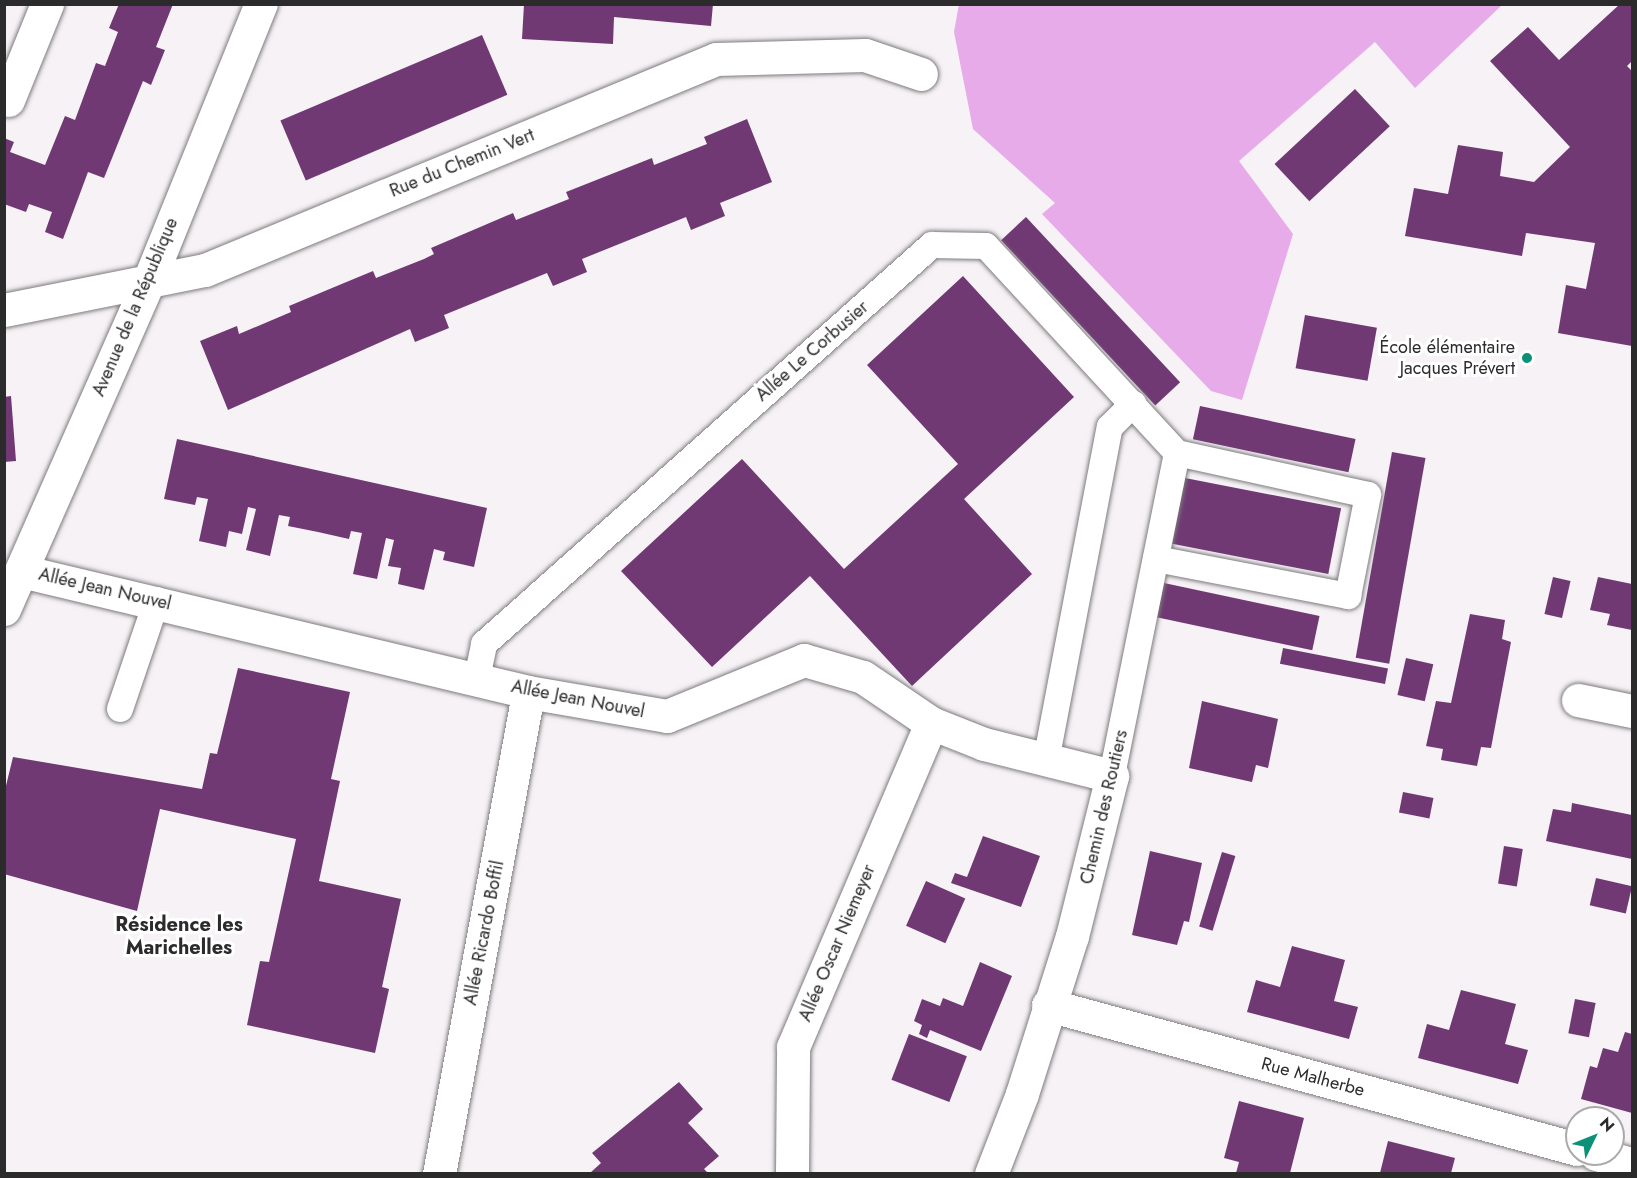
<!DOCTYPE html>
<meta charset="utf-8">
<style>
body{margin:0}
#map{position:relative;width:1637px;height:1178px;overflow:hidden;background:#f6f2f6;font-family:Jost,sans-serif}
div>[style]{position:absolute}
.green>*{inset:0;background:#e8abea}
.building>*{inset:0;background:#703974;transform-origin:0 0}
.roads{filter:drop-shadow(0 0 2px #7e7b7e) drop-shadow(0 0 2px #7e7b7e)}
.service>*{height:26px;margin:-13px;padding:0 13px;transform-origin:13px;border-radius:13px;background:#fff}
.minor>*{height:33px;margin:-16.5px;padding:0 16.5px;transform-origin:16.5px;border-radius:16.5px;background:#fff}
.dots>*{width:16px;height:16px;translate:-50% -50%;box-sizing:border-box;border:3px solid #fff;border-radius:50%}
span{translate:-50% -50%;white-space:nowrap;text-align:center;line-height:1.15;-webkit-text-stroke:6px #fff;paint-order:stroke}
.street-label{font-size:18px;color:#2c2b2c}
.poi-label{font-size:18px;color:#2c2b2c}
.right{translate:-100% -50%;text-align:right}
.neighbourhood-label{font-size:20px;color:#2c2b2c;font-weight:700}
.frame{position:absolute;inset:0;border:6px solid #2c2b2c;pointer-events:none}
.north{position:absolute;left:1565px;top:1106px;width:60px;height:60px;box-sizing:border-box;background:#fff;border:2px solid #abaaab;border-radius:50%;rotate:47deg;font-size:16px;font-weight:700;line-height:24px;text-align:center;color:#2c2b2c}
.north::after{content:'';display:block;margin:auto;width:21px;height:27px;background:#0c9078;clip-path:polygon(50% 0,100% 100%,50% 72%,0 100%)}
</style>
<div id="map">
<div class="green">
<div style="clip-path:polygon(959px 4px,1502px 4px,1502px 5px,1415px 88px,1375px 42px,1239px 161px,1293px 234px,1242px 400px,1211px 391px,1042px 214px,1055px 203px,973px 129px,954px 32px)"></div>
</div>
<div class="building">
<div style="clip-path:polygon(119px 4px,173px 4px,156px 47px,165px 50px,151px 85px,143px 81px,104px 178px,88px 172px,63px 239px,45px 232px,52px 212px,29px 204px,26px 212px,4px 204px,4px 138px,14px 142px,10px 152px,45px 165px,65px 116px,75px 120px,96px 63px,105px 66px,118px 32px,109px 28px)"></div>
<div style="clip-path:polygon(524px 4px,713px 4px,711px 26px,614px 17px,613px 44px,522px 39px)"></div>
<div style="clip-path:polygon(1620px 4px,1632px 4px,1632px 61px,1627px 66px,1632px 71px,1632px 346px,1558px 333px,1566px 285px,1586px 289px,1595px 243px,1526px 233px,1522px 256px,1405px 236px,1414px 188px,1448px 194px,1458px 145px,1503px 152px,1500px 176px,1534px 182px,1570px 147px,1490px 61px,1528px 27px,1559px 60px)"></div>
<div style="left:482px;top:35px;width:65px;height:219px;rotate:67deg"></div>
<div style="left:1355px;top:89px;width:51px;height:110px;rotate:47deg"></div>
<div style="clip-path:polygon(747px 119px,772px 182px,720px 203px,725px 216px,691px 230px,686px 217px,582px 259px,587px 272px,553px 286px,547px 273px,444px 315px,449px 328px,415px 342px,410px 329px,228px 410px,200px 341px,237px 326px,239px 334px,291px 312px,289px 306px,332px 288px,373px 271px,376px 278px,424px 259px,434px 254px,431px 248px,513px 213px,516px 220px,569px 199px,566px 192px,652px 158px,654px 165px,707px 144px,704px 137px)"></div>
<div style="left:1026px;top:217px;width:226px;height:34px;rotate:47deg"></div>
<div style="clip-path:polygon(963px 276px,1074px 397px,964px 499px,1032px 574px,912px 686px,810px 576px,712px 667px,621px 571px,742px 459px,844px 569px,958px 464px,867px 365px)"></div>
<div style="left:1305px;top:315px;width:73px;height:54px;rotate:10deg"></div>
<div style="clip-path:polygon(11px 396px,16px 461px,4px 462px,4px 397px)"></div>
<div style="left:1200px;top:406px;width:159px;height:34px;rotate:12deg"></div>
<div style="clip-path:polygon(177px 439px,487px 508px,474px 567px,443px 560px,445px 552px,434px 549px,424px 590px,398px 584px,401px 568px,388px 566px,394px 540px,386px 538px,377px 579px,353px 574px,362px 533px,351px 531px,349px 539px,318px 532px,288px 526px,290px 517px,279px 515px,270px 556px,246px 550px,256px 509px,248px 507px,242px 534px,229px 531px,226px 547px,199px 541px,208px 499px,197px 497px,195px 505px,164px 499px)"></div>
<div style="left:1392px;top:452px;width:34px;height:209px;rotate:10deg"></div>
<div style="left:1185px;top:478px;width:159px;height:67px;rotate:11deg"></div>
<div style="left:1553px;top:577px;width:18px;height:38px;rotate:13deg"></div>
<div style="clip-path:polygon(1598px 577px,1632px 584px,1632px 630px,1607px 625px,1610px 614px,1590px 610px)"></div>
<div style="left:1164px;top:583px;width:159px;height:35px;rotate:12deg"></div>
<div style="clip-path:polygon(1470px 614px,1505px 620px,1502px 639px,1511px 642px,1491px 748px,1481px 747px,1477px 766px,1441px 760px,1443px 749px,1426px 746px,1436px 701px,1451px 703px)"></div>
<div style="left:1283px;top:648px;width:107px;height:16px;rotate:11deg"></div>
<div style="left:1406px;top:658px;width:28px;height:38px;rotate:13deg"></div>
<div style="clip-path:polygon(238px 668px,350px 692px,331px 779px,340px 781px,319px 881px,401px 899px,382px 987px,389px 989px,375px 1053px,247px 1025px,260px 961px,269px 962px,296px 839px,160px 809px,137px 911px,4px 874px,4px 794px,13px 757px,202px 789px,210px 753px,217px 754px)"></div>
<div style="clip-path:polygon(1202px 701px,1278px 719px,1268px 768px,1256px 765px,1252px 782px,1189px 768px)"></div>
<div style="left:1403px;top:792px;width:31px;height:21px;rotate:11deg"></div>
<div style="clip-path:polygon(1572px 803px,1632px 815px,1632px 859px,1546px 841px,1553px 809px,1571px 812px)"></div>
<div style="clip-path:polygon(983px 836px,1040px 856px,1021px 907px,951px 883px,955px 873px,967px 877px)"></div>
<div style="left:1504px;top:846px;width:19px;height:38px;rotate:9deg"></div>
<div style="clip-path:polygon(1150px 851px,1202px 863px,1189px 922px,1184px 921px,1177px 945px,1132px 935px)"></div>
<div style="left:1222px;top:852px;width:14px;height:78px;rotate:17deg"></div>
<div style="left:1596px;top:878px;width:37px;height:28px;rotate:13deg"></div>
<div style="left:926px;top:881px;width:43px;height:49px;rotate:24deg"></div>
<div style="clip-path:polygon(1292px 946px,1345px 960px,1334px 1001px,1358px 1007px,1349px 1039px,1247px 1012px,1256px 980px,1280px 987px)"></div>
<div style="clip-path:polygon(980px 962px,1012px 976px,981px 1051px,930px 1030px,927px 1038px,919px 1034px,922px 1025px,914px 1021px,922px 999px,940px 1006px,943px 998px,963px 1006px)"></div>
<div style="clip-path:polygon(1461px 990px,1516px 1004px,1505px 1044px,1528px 1050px,1518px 1084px,1418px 1058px,1427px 1024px,1449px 1030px)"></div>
<div style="left:1575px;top:999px;width:21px;height:35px;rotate:11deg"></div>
<div style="clip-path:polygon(1625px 1032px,1632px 1034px,1632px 1113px,1581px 1099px,1590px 1066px,1597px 1068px,1603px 1048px,1618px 1052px)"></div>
<div style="left:909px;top:1034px;width:62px;height:49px;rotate:21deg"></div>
<div style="clip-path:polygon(679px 1082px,703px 1109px,688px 1123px,719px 1156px,704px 1169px,708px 1173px,590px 1173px,601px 1163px,592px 1153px)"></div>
<div style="clip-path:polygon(1239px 1101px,1304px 1118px,1290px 1173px,1236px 1173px,1239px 1162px,1224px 1158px)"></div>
<div style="clip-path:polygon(1388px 1141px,1455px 1158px,1451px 1173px,1380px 1173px)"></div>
</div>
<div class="roads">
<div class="service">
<div style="left:1156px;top:559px;width:196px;rotate:10.9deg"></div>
<div style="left:1348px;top:596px;width:103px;rotate:-78.8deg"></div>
<div style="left:1368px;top:495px;width:196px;rotate:-167.6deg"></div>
<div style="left:477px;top:678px;width:35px;rotate:-78deg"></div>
<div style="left:484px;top:644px;width:600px;rotate:-41.69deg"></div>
<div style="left:932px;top:245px;width:54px;rotate:1.1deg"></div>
<div style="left:986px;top:246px;width:282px;rotate:47.3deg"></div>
<div style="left:1177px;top:453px;width:329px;rotate:101.4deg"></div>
<div style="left:120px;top:709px;width:115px;rotate:-71.3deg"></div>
<div style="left:1046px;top:761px;width:340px;rotate:-79.2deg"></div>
<div style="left:1110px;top:427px;width:33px;rotate:-45deg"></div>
</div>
<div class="minor">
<div style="left:8px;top:100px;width:104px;rotate:-67.9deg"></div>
<div style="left:4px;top:310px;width:205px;rotate:-11.3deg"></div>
<div style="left:205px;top:270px;width:553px;rotate:-22.44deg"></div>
<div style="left:716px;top:59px;width:149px;rotate:-1.5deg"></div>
<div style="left:865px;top:55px;width:59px;rotate:18.7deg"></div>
<div style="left:21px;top:571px;width:521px;rotate:13.42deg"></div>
<div style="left:528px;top:692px;width:141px;rotate:9.8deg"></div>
<div style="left:667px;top:716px;width:148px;rotate:-22.2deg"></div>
<div style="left:804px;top:660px;width:61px;rotate:16.1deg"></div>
<div style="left:863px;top:677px;width:82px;rotate:34.1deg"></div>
<div style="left:931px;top:723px;width:57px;rotate:21.6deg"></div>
<div style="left:984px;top:744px;width:132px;rotate:14deg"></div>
<div style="left:1112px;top:776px;width:165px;rotate:104deg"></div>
<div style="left:1072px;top:936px;width:166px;rotate:107.6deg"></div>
<div style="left:1022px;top:1094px;width:86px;rotate:111.2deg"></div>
<div style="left:4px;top:609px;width:356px;rotate:-66.2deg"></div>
<div style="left:148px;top:283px;width:301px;rotate:-68deg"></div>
<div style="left:1578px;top:700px;width:55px;rotate:11.5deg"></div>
<div style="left:1048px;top:1005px;width:548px;rotate:15.23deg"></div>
<div style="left:1596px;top:1154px;width:37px;rotate:16deg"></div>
<div style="left:439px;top:1174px;width:490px;rotate:-79.5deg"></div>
<div style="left:792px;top:1174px;width:127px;rotate:-89.5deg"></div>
<div style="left:793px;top:1047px;width:352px;rotate:-66.9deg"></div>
</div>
</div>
<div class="dots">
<div style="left:1527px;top:358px;background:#0c9078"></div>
</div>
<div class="street-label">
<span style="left:462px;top:163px;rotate:-22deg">Rue du Chemin Vert</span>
<span style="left:135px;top:307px;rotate:-67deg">Avenue de la République</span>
<span style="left:812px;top:351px;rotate:-41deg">Allée Le Corbusier</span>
<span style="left:105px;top:589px;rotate:13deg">Allée Jean Nouvel</span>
<span style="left:578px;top:699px;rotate:11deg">Allée Jean Nouvel</span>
<span style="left:1104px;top:807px;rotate:-77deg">Chemin des Routiers</span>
<span style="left:484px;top:933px;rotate:-79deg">Allée Ricardo Boffil</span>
<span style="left:837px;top:943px;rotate:-67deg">Allée Oscar Niemeyer</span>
<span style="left:1313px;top:1077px;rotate:15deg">Rue Malherbe</span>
</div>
<div class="poi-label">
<span class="right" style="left:1515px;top:358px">École élémentaire<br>Jacques Prévert</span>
</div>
<div class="neighbourhood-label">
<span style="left:179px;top:936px">Résidence les<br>Marichelles</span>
</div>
<div class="frame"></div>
<div class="north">N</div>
</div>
